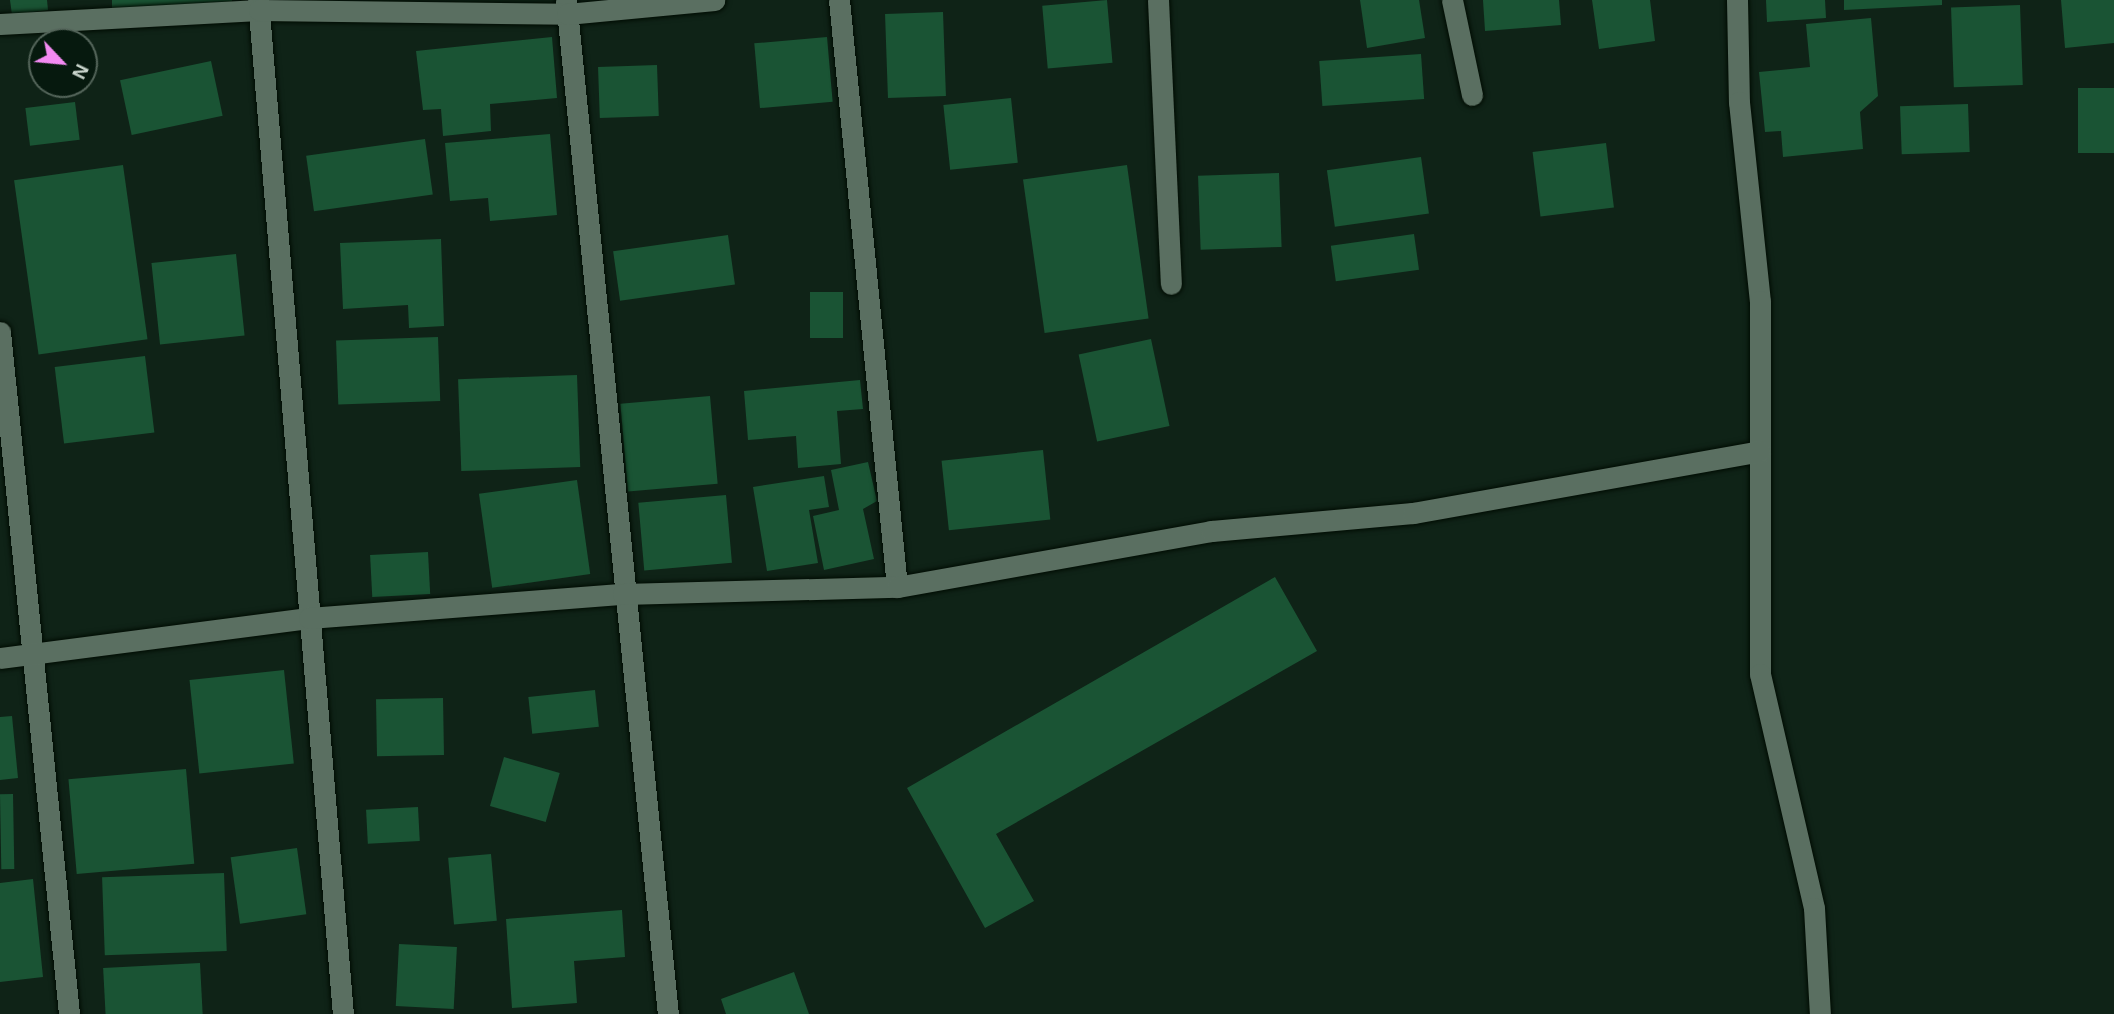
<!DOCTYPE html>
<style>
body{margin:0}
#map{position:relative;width:2114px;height:1014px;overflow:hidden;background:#0f2317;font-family:Arial,sans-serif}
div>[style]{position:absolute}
.building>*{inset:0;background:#1a5434;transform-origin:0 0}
.roads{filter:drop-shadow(0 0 2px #000c03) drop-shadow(0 0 2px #000c03)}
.minor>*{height:21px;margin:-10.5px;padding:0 10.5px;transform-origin:10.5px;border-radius:10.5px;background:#5a6f61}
span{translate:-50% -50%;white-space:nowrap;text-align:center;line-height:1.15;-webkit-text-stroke:6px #06190e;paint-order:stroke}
.north{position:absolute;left:28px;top:28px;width:70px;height:70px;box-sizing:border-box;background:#06190e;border:2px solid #54655a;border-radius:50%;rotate:116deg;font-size:19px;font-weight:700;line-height:28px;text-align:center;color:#cad6cd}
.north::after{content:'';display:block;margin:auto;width:24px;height:32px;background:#f38af2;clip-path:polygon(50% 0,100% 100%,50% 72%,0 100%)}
</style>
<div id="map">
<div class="building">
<div style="clip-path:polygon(10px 0,47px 0,48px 10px,12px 15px)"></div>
<div style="clip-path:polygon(112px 0,232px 0,232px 2px,112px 9px)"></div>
<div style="left:1107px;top:0;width:63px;height:65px;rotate:85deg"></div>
<div style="clip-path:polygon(1360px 0,1419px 0,1425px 38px,1367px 48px)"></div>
<div style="clip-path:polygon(1483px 0,1559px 0,1561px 25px,1485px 31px)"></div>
<div style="clip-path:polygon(1592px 0,1650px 0,1655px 41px,1599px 49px)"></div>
<div style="clip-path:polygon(1766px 0,1825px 0,1826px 18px,1767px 22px)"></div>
<div style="clip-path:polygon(1844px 0,1942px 0,1942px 5px,1844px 10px)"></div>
<div style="clip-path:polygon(2061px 0,2114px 0,2114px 43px,2065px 48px)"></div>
<div style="left:2020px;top:5px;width:80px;height:69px;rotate:88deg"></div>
<div style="left:943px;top:12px;width:84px;height:58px;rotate:88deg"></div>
<div style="clip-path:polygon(1871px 18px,1878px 96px,1860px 112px,1863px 149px,1783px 157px,1781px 131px,1765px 132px,1759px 72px,1810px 67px,1806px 24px)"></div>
<div style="clip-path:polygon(552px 37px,557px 98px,490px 104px,491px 131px,443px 136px,441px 109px,423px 110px,416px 51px)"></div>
<div style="left:827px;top:37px;width:65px;height:73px;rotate:85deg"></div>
<div style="left:1421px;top:54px;width:45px;height:102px;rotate:86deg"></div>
<div style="left:211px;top:61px;width:56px;height:93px;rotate:78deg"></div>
<div style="left:657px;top:65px;width:51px;height:59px;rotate:88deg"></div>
<div style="left:2114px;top:88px;width:65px;height:36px;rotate:90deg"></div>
<div style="left:1011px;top:98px;width:65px;height:68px;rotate:84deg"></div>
<div style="left:75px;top:102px;width:38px;height:50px;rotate:83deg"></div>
<div style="left:1968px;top:104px;width:48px;height:68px;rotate:88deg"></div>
<div style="clip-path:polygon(550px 134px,557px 215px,490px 221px,488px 198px,450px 201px,445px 143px)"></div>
<div style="left:425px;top:139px;width:56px;height:120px;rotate:82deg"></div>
<div style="left:1606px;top:143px;width:65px;height:74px;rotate:83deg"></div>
<div style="left:1421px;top:157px;width:57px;height:95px;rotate:82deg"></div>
<div style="left:123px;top:165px;width:176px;height:110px;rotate:82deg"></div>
<div style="left:1127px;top:165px;width:155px;height:105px;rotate:82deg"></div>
<div style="left:1279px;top:173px;width:74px;height:81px;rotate:88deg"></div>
<div style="left:1414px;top:234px;width:36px;height:84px;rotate:82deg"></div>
<div style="left:728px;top:235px;width:50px;height:116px;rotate:82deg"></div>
<div style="clip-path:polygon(441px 239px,444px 326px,409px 328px,408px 305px,343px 309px,340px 243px)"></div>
<div style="left:236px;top:254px;width:82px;height:85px;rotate:84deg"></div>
<div style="left:810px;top:292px;width:33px;height:46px"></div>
<div style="left:438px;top:337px;width:64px;height:102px;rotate:88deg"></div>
<div style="left:1151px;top:339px;width:89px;height:74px;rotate:78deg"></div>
<div style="left:145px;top:356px;width:77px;height:91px;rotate:83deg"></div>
<div style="left:577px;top:375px;width:92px;height:119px;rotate:88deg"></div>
<div style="clip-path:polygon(860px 380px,863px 409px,837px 411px,841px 464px,798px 468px,796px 436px,748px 440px,744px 391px)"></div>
<div style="left:710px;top:396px;width:88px;height:90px;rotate:85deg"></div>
<div style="left:1043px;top:450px;width:70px;height:102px;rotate:84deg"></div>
<div style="clip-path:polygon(868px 462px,877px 501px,863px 509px,874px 559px,824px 570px,813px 516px,839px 510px,831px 470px)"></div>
<div style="clip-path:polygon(824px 476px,829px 507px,809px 510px,818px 563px,767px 571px,753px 487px)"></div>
<div style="left:577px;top:480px;width:95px;height:99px;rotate:82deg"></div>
<div style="left:726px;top:495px;width:68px;height:88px;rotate:85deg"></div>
<div style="left:428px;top:552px;width:42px;height:58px;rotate:87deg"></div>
<div style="clip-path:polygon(1275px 577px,1317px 651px,996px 834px,1034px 901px,985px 928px,907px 788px)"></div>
<div style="left:284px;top:670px;width:94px;height:95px;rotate:84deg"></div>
<div style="left:595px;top:690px;width:37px;height:67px;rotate:84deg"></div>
<div style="left:443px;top:698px;width:57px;height:67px;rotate:89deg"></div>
<div style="clip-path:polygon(12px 716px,18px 778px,0 780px,0 717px)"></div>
<div style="left:504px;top:757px;width:58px;height:51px;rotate:16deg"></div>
<div style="left:186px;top:769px;width:95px;height:118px;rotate:85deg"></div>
<div style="left:13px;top:794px;width:75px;height:13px;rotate:89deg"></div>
<div style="left:418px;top:807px;width:34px;height:52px;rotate:87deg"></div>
<div style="left:297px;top:848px;width:67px;height:67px;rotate:82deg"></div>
<div style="left:491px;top:854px;width:67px;height:43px;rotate:85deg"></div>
<div style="left:224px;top:873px;width:78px;height:122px;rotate:88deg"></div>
<div style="clip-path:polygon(33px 879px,43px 977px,0 982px,0 883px)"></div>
<div style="clip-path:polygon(622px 910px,625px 957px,574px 961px,577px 1003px,512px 1008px,506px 919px)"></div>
<div style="left:399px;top:944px;width:58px;height:62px;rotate:3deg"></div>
<div style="left:200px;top:963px;width:51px;height:97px;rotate:87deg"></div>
<div style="clip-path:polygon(794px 972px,809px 1014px,726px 1014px,721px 999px)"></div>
</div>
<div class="roads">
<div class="minor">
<div style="left:258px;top:0;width:1018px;rotate:85.21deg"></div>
<div style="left:566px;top:0;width:1019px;rotate:84.26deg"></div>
<div style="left:839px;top:0;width:590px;rotate:84.36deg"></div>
<div style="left:1158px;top:0;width:284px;rotate:87.4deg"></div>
<div style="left:1452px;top:0;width:97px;rotate:78.1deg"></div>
<div style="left:1737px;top:0;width:102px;rotate:88.9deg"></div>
<div style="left:1739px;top:102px;width:200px;rotate:84deg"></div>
<div style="left:1760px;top:301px;width:373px;rotate:90deg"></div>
<div style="left:1760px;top:674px;width:240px;rotate:77deg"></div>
<div style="left:1814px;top:908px;width:106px;rotate:86.8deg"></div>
<div style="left:0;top:24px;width:259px;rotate:-3.1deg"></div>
<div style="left:259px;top:10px;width:308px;rotate:0.7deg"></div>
<div style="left:567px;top:14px;width:148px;rotate:-5.4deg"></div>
<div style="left:0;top:332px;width:685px;rotate:84.22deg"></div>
<div style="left:0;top:658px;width:312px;rotate:-7.4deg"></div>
<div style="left:309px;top:618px;width:315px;rotate:-4.4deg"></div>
<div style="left:623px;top:594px;width:274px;rotate:-1.5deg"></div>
<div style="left:897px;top:587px;width:319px;rotate:-10.1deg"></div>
<div style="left:1211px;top:531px;width:203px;rotate:-5.1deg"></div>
<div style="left:1413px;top:513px;width:352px;rotate:-10.1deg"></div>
</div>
</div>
<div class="north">N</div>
</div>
